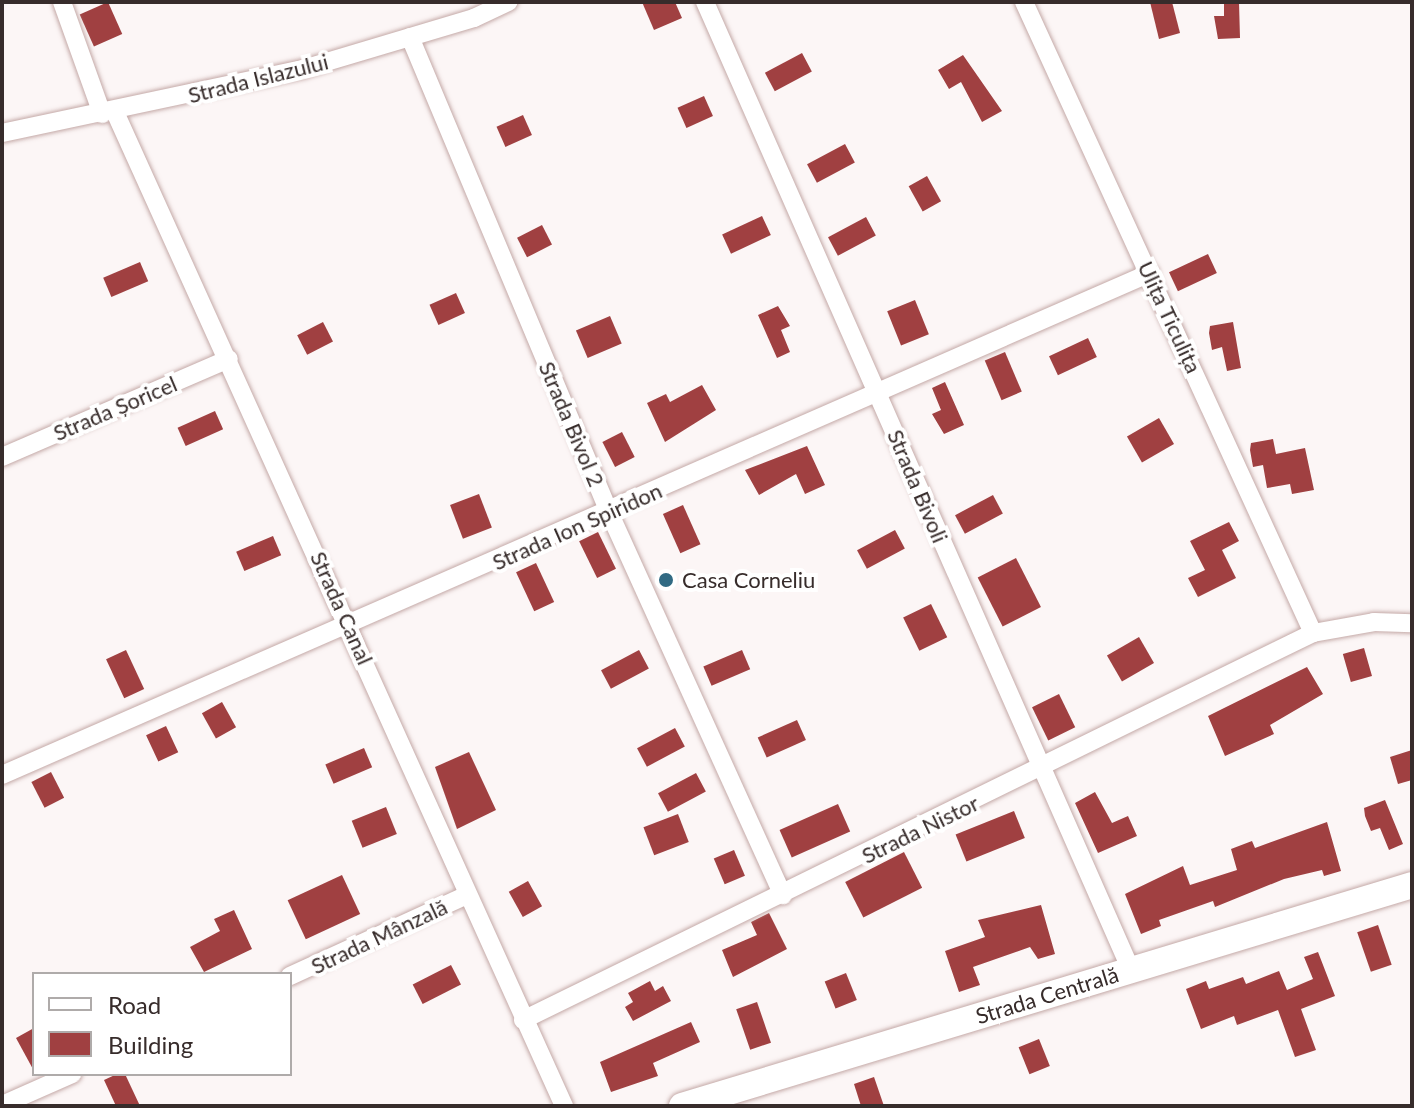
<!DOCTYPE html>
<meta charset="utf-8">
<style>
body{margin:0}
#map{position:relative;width:1414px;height:1108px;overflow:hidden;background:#fcf6f6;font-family:Lato,sans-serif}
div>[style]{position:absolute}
.building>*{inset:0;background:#a04041;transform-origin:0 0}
.roads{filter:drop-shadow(0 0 2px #c4a9a7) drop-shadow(0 0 2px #c4a9a7)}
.street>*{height:18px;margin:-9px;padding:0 9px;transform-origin:9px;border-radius:9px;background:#fff}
.secondary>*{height:26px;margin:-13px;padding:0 13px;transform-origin:13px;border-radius:13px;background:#fff}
.dots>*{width:22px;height:22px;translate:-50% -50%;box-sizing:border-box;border:4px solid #fff;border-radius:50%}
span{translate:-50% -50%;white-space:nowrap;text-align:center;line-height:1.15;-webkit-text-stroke:8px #fff;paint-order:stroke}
.street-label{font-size:22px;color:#372c2b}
.poi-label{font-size:22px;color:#372c2b}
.left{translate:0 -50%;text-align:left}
.frame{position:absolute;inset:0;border:4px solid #372c2b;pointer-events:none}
.legend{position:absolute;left:32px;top:972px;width:260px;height:104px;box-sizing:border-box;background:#fff;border:2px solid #afabaa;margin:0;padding:10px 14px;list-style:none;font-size:24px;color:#372c2b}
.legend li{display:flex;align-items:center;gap:16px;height:40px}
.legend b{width:40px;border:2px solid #afabaa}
</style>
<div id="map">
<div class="building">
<div style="left:108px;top:2px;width:35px;height:31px;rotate:66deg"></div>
<div style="clip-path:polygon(642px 2px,675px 2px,682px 18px,654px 30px)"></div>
<div style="clip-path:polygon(1150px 2px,1172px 2px,1180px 33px,1159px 39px)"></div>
<div style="clip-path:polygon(1224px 2px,1239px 2px,1240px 38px,1218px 39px,1214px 16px,1224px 16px)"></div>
<div style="left:802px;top:53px;width:21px;height:42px;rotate:62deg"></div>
<div style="clip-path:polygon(963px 55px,1002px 111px,982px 122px,961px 82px,949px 89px,938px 70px)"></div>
<div style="left:704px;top:96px;width:22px;height:29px;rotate:66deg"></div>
<div style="left:523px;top:115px;width:22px;height:29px;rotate:66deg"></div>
<div style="left:845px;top:144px;width:21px;height:43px;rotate:62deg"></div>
<div style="left:927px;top:176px;width:29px;height:21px;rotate:61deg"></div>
<div style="left:762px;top:216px;width:21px;height:44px;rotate:65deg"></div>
<div style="left:866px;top:217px;width:21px;height:43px;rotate:62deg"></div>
<div style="left:542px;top:225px;width:22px;height:28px;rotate:63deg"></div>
<div style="left:1208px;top:254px;width:21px;height:43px;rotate:65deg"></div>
<div style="left:140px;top:262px;width:21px;height:40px;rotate:67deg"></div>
<div style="left:456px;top:293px;width:22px;height:29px;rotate:66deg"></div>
<div style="left:915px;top:300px;width:37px;height:30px;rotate:68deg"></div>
<div style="clip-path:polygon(778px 306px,790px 326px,781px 330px,790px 352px,777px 358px,758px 315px)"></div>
<div style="left:610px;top:316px;width:30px;height:37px;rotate:67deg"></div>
<div style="left:323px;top:322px;width:22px;height:29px;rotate:63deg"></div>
<div style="clip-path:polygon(1233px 322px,1241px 368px,1227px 371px,1222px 347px,1212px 350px,1209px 333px,1210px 326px)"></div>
<div style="left:1088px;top:338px;width:21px;height:43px;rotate:65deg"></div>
<div style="left:1005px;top:352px;width:43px;height:22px;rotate:67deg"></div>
<div style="clip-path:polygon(945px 382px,964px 425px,944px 434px,932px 414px,941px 410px,932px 388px)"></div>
<div style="clip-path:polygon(702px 385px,716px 410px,665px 442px,647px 403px,666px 394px,670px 402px)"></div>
<div style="left:215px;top:411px;width:20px;height:41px;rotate:66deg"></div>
<div style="left:1159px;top:418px;width:30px;height:37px;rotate:60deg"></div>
<div style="left:622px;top:432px;width:28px;height:22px;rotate:63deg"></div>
<div style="clip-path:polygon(1273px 439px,1276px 454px,1305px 448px,1314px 490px,1292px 494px,1290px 484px,1267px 488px,1263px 465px,1253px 467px,1250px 450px,1251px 443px)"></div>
<div style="clip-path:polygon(807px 446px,825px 485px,805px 494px,796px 474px,759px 495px,745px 470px)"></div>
<div style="left:479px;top:494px;width:36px;height:31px;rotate:69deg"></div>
<div style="left:993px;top:495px;width:21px;height:43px;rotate:62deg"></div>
<div style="left:683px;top:505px;width:43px;height:22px;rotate:66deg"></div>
<div style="clip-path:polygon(1229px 522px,1239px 541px,1222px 550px,1236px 578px,1198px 597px,1188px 578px,1205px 570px,1190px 541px)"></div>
<div style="left:895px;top:530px;width:21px;height:43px;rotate:62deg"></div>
<div style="left:598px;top:532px;width:41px;height:21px;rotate:64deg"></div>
<div style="left:273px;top:536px;width:21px;height:40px;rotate:67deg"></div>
<div style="left:1016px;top:558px;width:55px;height:43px;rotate:63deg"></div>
<div style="left:536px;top:563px;width:43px;height:22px;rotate:65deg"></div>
<div style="left:931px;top:604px;width:37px;height:31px;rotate:64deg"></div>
<div style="left:1139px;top:637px;width:30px;height:37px;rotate:60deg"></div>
<div style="left:1364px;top:648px;width:29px;height:22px;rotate:74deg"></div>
<div style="left:126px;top:650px;width:43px;height:22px;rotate:65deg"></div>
<div style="left:639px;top:650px;width:21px;height:43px;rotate:62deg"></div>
<div style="left:742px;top:650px;width:21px;height:42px;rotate:67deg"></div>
<div style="clip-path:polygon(1307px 667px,1323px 694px,1270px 725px,1274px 734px,1225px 756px,1208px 716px)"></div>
<div style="left:1059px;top:694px;width:37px;height:30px;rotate:64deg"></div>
<div style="left:222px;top:702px;width:29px;height:23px;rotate:61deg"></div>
<div style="left:797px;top:720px;width:22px;height:43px;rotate:66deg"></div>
<div style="left:166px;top:726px;width:29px;height:22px;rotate:65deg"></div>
<div style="left:675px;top:728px;width:21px;height:43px;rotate:62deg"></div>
<div style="left:364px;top:748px;width:21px;height:42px;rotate:67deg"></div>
<div style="clip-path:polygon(1412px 750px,1412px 780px,1398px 784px,1390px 757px)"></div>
<div style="clip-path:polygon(469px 752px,496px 810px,457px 829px,435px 767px)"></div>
<div style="left:51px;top:772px;width:29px;height:22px;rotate:63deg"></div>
<div style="left:696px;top:773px;width:21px;height:43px;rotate:62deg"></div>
<div style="clip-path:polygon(1095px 792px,1112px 823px,1128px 816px,1137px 836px,1098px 853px,1075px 803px)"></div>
<div style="clip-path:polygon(1385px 800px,1403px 844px,1389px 850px,1380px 828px,1371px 831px,1365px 816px,1364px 808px)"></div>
<div style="left:838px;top:804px;width:30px;height:64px;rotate:66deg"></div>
<div style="left:386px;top:807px;width:29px;height:37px;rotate:68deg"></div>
<div style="left:1014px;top:811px;width:29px;height:63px;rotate:68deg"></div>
<div style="left:678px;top:814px;width:30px;height:37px;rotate:69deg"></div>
<div style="clip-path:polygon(1327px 822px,1341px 871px,1324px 876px,1322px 870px,1284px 879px,1215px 907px,1213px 901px,1159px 920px,1161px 926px,1141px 934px,1125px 894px,1183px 866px,1190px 885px,1237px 870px,1231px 849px,1252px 841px,1255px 848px)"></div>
<div style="left:734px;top:850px;width:28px;height:22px;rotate:67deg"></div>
<div style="left:904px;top:852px;width:40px;height:66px;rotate:63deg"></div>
<div style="left:342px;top:875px;width:43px;height:60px;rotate:65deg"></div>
<div style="left:528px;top:881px;width:29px;height:22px;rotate:61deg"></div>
<div style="clip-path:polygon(1041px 905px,1055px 954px,1038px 959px,1030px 947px,973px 967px,980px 985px,959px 992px,945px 951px,985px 937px,978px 920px)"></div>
<div style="clip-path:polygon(234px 910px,252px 949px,204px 972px,190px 947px,220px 931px,214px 919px)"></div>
<div style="clip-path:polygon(769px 913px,787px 949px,733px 977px,722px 950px,757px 935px,751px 922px)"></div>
<div style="left:1378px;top:925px;width:42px;height:22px;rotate:71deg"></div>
<div style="clip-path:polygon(1318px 952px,1335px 996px,1301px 1009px,1316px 1050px,1295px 1057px,1278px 1010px,1237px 1025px,1234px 1016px,1201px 1029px,1186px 989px,1206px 981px,1209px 989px,1243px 977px,1246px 984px,1279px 971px,1287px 990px,1313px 979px,1304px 957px)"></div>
<div style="left:451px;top:965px;width:22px;height:43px;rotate:63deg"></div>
<div style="left:846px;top:973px;width:29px;height:23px;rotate:68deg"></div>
<div style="clip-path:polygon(650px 981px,655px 991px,663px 986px,671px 1001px,633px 1021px,625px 1007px,633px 1002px,628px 993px)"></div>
<div style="left:757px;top:1002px;width:43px;height:22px;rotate:71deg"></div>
<div style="clip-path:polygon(691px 1022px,700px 1042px,653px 1063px,658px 1076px,611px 1092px,600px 1062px)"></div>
<div style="clip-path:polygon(34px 1028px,34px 1071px,16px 1038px)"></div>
<div style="left:1039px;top:1039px;width:29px;height:22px;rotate:68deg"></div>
<div style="clip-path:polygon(117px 1074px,125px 1074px,140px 1106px,116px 1106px,104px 1080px)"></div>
<div style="clip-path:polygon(874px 1077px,884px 1106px,861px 1106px,854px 1084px)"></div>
</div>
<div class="roads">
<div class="street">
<div style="left:62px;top:2px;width:119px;rotate:70.3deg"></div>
<div style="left:705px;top:2px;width:1058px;rotate:66.25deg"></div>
<div style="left:1024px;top:2px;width:694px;rotate:65.39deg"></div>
<div style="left:410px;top:37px;width:515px;rotate:67.27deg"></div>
<div style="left:609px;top:512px;width:421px;rotate:65.6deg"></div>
<div style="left:115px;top:112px;width:1091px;rotate:65.69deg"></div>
<div style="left:2px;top:133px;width:308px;rotate:-12deg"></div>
<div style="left:303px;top:69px;width:178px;rotate:-16.6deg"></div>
<div style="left:474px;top:18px;width:38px;rotate:-25deg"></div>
<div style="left:2px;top:457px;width:247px;rotate:-23.4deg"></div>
<div style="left:2px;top:775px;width:1253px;rotate:-23.62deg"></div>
<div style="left:290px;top:976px;width:195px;rotate:-24.6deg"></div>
<div style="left:523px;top:1020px;width:880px;rotate:-26.1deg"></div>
<div style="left:1313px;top:633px;width:62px;rotate:-10.2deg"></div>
<div style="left:1374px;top:622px;width:38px;rotate:2deg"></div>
<div style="left:2px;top:1105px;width:77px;rotate:-23.9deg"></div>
</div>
<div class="secondary">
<div style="left:682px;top:1106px;width:763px;rotate:-16.84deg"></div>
</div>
</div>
<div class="dots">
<div style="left:666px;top:580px;background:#316a83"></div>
</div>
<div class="street-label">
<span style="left:258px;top:78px;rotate:-14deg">Strada Islazului</span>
<span style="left:1170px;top:317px;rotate:65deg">Ulița Ticulița</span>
<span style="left:115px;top:408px;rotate:-23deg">Strada Șoricel</span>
<span style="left:572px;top:424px;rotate:67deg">Strada Bivol 2</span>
<span style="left:918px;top:486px;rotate:67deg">Strada Bivoli</span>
<span style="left:577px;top:526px;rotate:-24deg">Strada Ion Spiridon</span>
<span style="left:342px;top:608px;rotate:66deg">Strada Canal</span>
<span style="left:920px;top:829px;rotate:-26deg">Strada Nistor</span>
<span style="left:379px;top:936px;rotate:-25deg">Strada Mânzală</span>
<span style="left:1047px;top:995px;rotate:-17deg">Strada Centrală</span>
</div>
<div class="poi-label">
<span class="left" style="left:682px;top:580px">Casa Corneliu</span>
</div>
<div class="frame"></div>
<ul class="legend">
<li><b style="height:10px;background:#fff"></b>Road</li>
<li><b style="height:22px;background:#a04041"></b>Building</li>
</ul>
</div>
